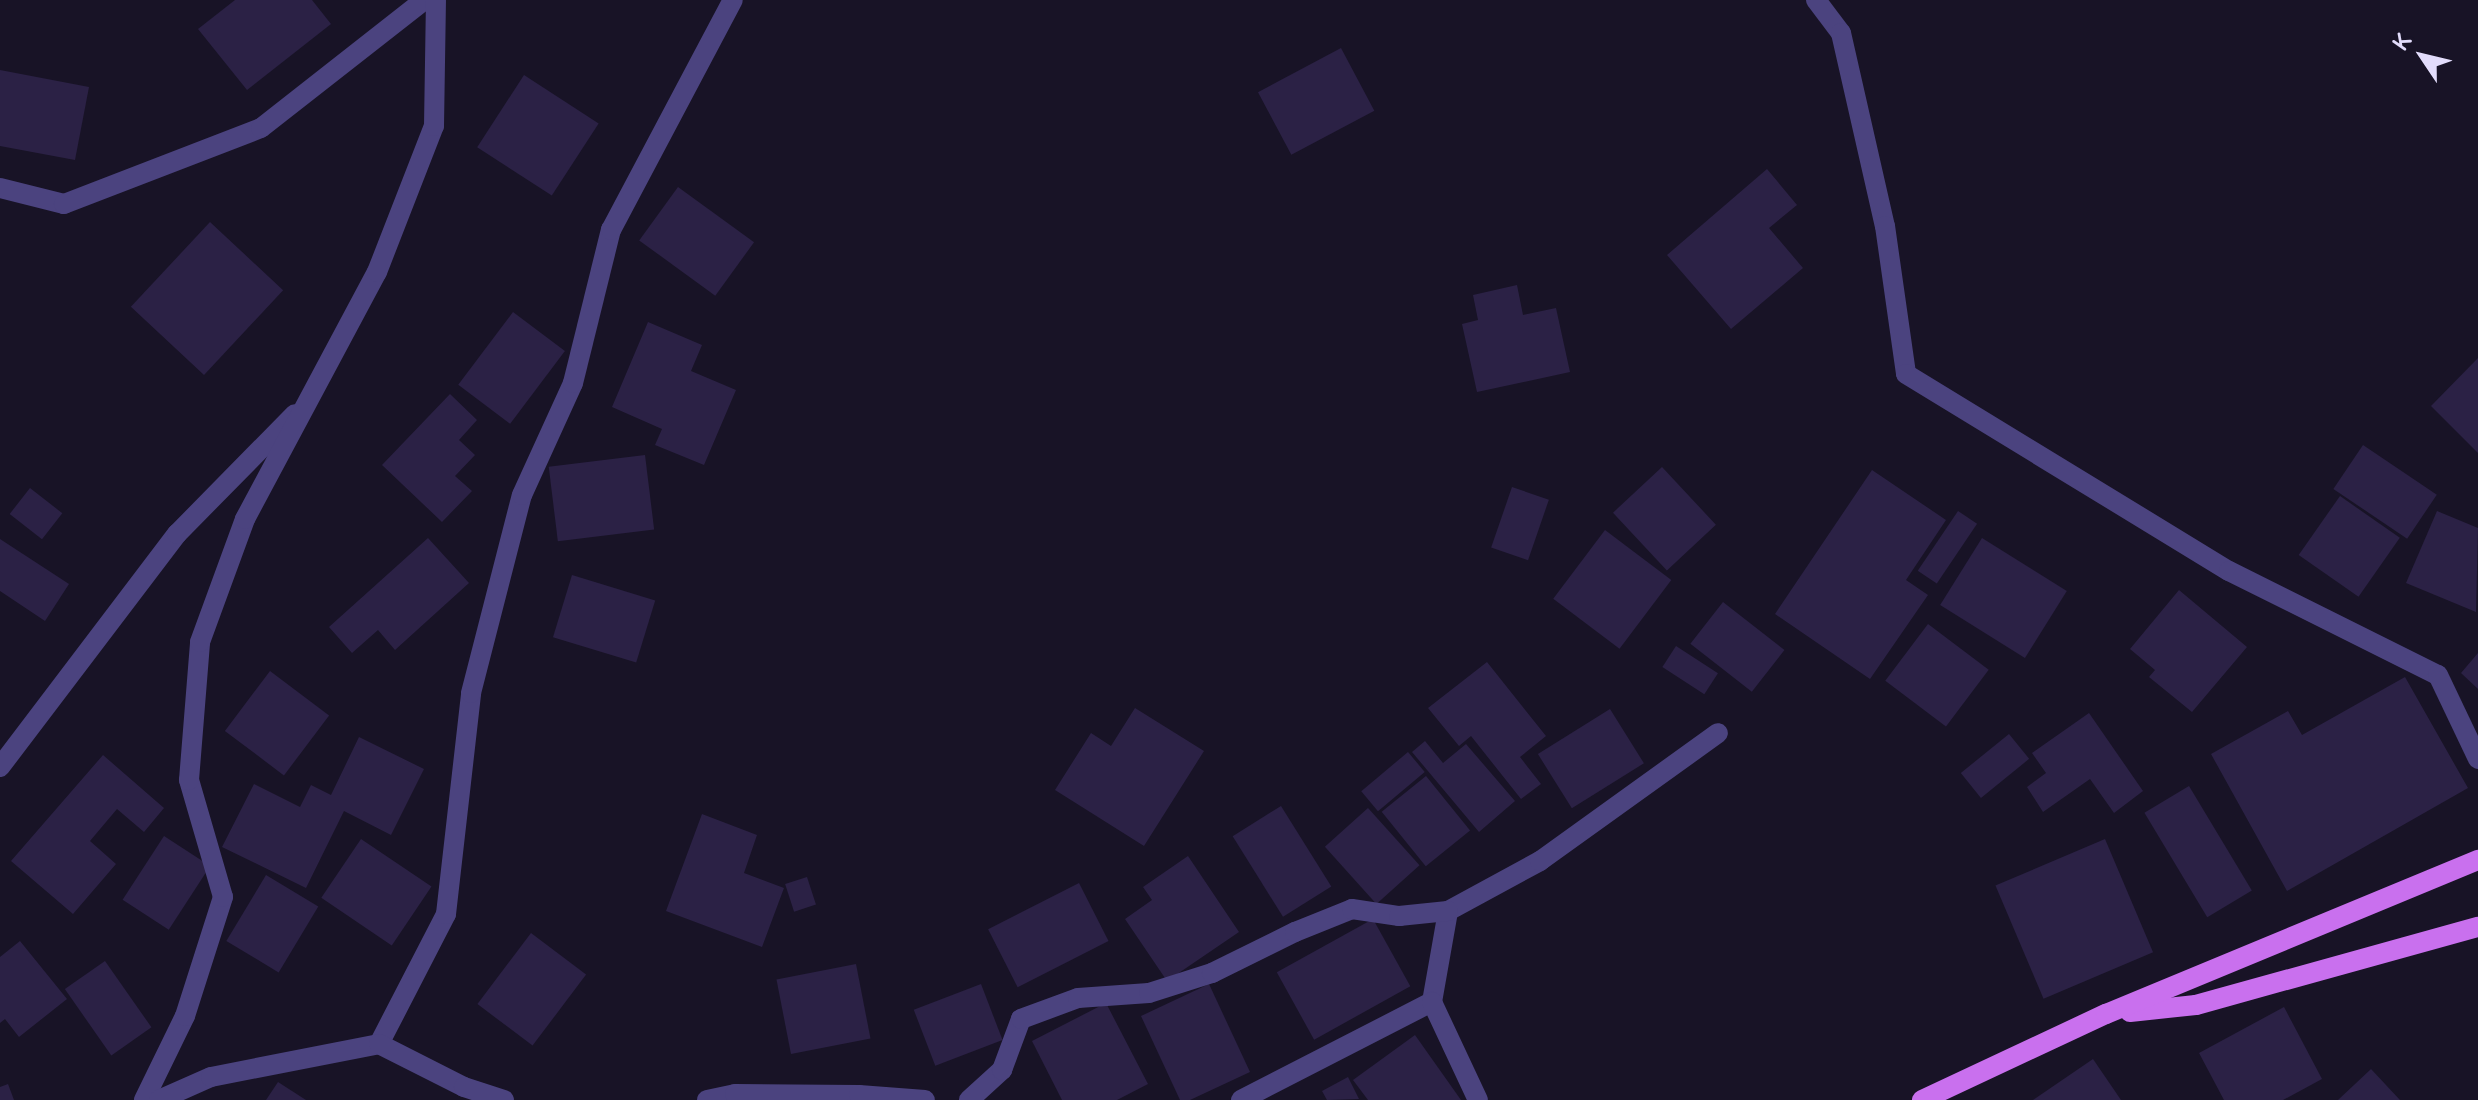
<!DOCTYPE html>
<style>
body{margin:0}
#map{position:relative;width:2478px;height:1100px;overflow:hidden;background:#181326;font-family:"Varela Round",sans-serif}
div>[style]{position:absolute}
.building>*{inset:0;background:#2b2145;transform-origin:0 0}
.minor>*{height:20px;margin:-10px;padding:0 10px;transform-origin:10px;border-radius:10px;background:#4b437f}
.major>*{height:20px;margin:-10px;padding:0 10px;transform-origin:10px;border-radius:10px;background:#c970ee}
span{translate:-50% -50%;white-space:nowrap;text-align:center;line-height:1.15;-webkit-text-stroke:6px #181326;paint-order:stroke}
.north{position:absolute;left:2382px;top:16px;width:80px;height:80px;-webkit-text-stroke:6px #181326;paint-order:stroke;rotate:305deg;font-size:22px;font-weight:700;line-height:32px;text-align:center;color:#e2dcfb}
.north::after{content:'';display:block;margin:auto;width:28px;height:36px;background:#e2dcfb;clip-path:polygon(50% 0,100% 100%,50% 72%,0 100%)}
</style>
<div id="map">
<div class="building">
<div style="clip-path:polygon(235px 0,312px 0,331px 24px,247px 90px,198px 29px)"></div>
<div style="left:1341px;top:48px;width:71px;height:94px;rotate:62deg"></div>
<div style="clip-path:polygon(0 70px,89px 87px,75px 160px,0 146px)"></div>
<div style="left:524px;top:75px;width:89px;height:86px;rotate:33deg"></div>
<div style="clip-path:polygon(1767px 169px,1797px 205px,1769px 228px,1803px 268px,1731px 329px,1667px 255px)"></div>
<div style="left:678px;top:187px;width:94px;height:66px;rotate:36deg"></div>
<div style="left:210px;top:222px;width:100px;height:116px;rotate:43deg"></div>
<div style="clip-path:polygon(1517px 285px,1523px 315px,1556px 308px,1570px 372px,1477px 392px,1462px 324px,1478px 320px,1473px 295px)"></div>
<div style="left:513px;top:312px;width:65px;height:91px;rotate:37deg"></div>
<div style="clip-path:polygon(648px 322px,702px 345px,691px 371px,736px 390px,704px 465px,655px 445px,662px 429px,612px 407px)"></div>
<div style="clip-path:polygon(2478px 358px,2478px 453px,2431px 406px)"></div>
<div style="clip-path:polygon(450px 394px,477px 420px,459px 440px,475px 455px,455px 476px,472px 491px,442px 522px,382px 465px)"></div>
<div style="left:2363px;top:445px;width:89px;height:53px;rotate:34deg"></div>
<div style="left:645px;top:455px;width:75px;height:97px;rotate:83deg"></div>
<div style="left:1662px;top:467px;width:79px;height:67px;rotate:47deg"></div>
<div style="clip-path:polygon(1872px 470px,1946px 520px,1906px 580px,1928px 595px,1870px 679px,1775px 614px)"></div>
<div style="left:1512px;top:487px;width:39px;height:64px;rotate:19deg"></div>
<div style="left:30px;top:488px;width:41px;height:33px;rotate:38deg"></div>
<div style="left:2340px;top:496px;width:73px;height:72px;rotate:35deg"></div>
<div style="left:1958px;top:511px;width:23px;height:72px;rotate:34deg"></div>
<div style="clip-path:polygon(2437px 511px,2478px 528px,2476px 612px,2406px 583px)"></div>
<div style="left:1605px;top:530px;width:83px;height:86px;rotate:37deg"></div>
<div style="clip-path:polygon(428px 538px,469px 583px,395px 650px,378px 630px,352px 653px,329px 627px)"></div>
<div style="left:1982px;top:538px;width:100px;height:79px;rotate:32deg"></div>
<div style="clip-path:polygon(0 539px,69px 584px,45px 621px,0 591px)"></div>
<div style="left:572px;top:575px;width:87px;height:65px;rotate:17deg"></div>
<div style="clip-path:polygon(2179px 590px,2247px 647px,2192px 712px,2149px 677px,2155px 670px,2130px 649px)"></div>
<div style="left:1723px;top:602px;width:78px;height:53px;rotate:38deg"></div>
<div style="left:1928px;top:624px;width:76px;height:71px;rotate:37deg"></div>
<div style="left:1676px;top:646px;width:50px;height:25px;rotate:33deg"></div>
<div style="clip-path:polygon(2478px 653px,2478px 689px,2461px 673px)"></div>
<div style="clip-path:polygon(1487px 662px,1546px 736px,1520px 757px,1541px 784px,1521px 799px,1471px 736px,1459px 746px,1428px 708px)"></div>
<div style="left:270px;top:671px;width:74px;height:75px;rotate:37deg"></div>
<div style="clip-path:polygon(2405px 677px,2468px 788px,2287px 891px,2211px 754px,2288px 711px,2302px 735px)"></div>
<div style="clip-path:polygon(1135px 708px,1204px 751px,1144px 846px,1055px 790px,1091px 733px,1111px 746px)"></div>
<div style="left:1610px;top:709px;width:64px;height:85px;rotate:58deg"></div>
<div style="clip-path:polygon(2089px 713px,2143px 791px,2114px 813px,2090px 779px,2043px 812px,2027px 787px,2046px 773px,2032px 753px)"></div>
<div style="left:2009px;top:734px;width:32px;height:62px;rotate:51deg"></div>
<div style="clip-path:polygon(359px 737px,424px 769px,391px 835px,344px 811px,306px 888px,222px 847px,254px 784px,300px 807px,311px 785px,331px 795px)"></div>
<div style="clip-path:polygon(1425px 741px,1443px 763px,1466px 744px,1515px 801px,1479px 832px,1412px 752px)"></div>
<div style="left:1408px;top:752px;width:26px;height:61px;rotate:50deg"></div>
<div style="clip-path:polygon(103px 755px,164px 808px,144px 832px,117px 809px,90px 841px,116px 864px,73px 914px,11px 861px)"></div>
<div style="left:1426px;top:776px;width:70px;height:57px;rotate:51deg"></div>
<div style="left:2189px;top:786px;width:122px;height:52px;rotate:59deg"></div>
<div style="left:1281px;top:806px;width:95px;height:57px;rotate:58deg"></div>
<div style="left:1368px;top:808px;width:77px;height:58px;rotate:48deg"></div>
<div style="clip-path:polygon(702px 814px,757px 835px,744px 873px,784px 888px,762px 947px,666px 911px)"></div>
<div style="left:164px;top:836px;width:55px;height:76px;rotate:33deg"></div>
<div style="left:361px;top:839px;width:85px;height:71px;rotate:34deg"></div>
<div style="left:2105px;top:839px;width:123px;height:119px;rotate:67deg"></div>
<div style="clip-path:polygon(1188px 856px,1239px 932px,1167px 981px,1125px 919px,1152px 900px,1143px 887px)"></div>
<div style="left:266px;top:875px;width:61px;height:77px;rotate:31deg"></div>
<div style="left:807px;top:877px;width:29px;height:23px;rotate:72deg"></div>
<div style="left:1079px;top:883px;width:65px;height:102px;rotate:63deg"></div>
<div style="left:1373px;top:919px;width:77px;height:110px;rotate:61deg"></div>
<div style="left:531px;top:933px;width:69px;height:89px;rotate:37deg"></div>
<div style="clip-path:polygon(20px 941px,67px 999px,19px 1037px,5px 1019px,0 1023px,0 957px)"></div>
<div style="left:105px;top:961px;width:81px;height:49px;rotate:55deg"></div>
<div style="left:856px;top:964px;width:76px;height:81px;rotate:79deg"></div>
<div style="left:981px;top:984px;width:60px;height:72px;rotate:69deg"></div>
<div style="clip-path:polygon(1209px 984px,1250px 1072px,1190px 1100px,1180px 1100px,1141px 1016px)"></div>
<div style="clip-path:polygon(1106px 1003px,1148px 1084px,1117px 1100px,1062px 1100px,1032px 1041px)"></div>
<div style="clip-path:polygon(2284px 1007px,2322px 1079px,2283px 1100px,2224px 1100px,2199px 1053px)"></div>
<div style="clip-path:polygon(1415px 1035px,1461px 1100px,1368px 1100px,1353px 1080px)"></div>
<div style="clip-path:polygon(2093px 1059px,2121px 1100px,2033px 1100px)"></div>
<div style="clip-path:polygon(2371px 1069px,2400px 1100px,2338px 1100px)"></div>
<div style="clip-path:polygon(1348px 1077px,1359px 1099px,1327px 1100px,1322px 1091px)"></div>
<div style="clip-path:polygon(278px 1082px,306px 1100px,266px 1100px)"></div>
<div style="clip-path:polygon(8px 1084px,14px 1100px,0 1100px,0 1087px)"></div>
</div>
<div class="minor">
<div style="left:1816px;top:0;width:41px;rotate:52.9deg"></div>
<div style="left:1841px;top:33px;width:198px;rotate:77.2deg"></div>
<div style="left:1885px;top:226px;width:149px;rotate:81.9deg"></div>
<div style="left:1906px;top:374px;width:378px;rotate:31.4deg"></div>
<div style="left:2229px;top:571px;width:233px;rotate:26.5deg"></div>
<div style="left:2438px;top:675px;width:93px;rotate:64.5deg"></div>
<div style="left:0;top:188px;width:66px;rotate:14deg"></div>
<div style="left:64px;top:204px;width:211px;rotate:-21.1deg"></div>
<div style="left:261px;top:128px;width:207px;rotate:-38.1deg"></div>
<div style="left:0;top:767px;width:293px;rotate:-52.8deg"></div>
<div style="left:177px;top:534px;width:168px;rotate:-45.5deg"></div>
<div style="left:1432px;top:1002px;width:92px;rotate:-80deg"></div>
<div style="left:1448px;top:911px;width:105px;rotate:-28.5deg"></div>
<div style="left:1540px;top:861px;width:219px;rotate:-35.7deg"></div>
<div style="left:379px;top:1044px;width:146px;rotate:-62.7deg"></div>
<div style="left:446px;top:914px;width:222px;rotate:-83.5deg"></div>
<div style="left:471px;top:693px;width:204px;rotate:-75.6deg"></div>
<div style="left:522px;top:495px;width:123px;rotate:-65.5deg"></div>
<div style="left:573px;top:383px;width:158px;rotate:-76.1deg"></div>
<div style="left:611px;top:230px;width:260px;rotate:-62.1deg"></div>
<div style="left:144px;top:1100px;width:93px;rotate:-64deg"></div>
<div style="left:185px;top:1016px;width:125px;rotate:-72.3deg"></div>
<div style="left:223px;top:897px;width:122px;rotate:-106.2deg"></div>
<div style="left:189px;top:780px;width:138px;rotate:-85.4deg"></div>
<div style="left:200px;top:642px;width:131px;rotate:-69.9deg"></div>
<div style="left:245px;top:519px;width:280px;rotate:-61.9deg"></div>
<div style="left:377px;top:272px;width:157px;rotate:-68.7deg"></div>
<div style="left:434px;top:126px;width:126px;rotate:-89.1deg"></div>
<div style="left:159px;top:1100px;width:57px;rotate:-23.9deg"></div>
<div style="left:211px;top:1077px;width:171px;rotate:-11.1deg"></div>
<div style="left:379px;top:1044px;width:95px;rotate:26.8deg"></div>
<div style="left:464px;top:1087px;width:42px;rotate:18deg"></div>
<div style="left:707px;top:1100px;width:29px;rotate:-12deg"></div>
<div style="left:735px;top:1094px;width:124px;rotate:0.5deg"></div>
<div style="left:859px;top:1095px;width:66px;rotate:4.3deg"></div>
<div style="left:969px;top:1100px;width:45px;rotate:-42.3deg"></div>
<div style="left:1002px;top:1070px;width:54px;rotate:-69.6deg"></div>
<div style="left:1021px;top:1019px;width:61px;rotate:-20.2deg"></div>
<div style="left:1078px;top:998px;width:71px;rotate:-4deg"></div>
<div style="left:1149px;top:993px;width:66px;rotate:-17.6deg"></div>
<div style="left:1212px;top:973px;width:93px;rotate:-26.3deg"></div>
<div style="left:1295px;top:932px;width:61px;rotate:-22deg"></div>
<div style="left:1352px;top:909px;width:48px;rotate:8.5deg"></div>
<div style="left:1399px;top:916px;width:49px;rotate:-5.8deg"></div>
<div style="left:1241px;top:1100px;width:215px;rotate:-27.2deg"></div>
<div style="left:1432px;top:1002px;width:108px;rotate:64.9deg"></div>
</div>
<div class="major">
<div style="left:2130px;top:1012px;width:66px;rotate:-6.1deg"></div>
<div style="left:2196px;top:1005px;width:293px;rotate:-15.5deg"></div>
<div style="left:1922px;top:1100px;width:203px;rotate:-25.1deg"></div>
<div style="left:2106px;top:1014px;width:403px;rotate:-22.5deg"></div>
</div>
<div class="north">K</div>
</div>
